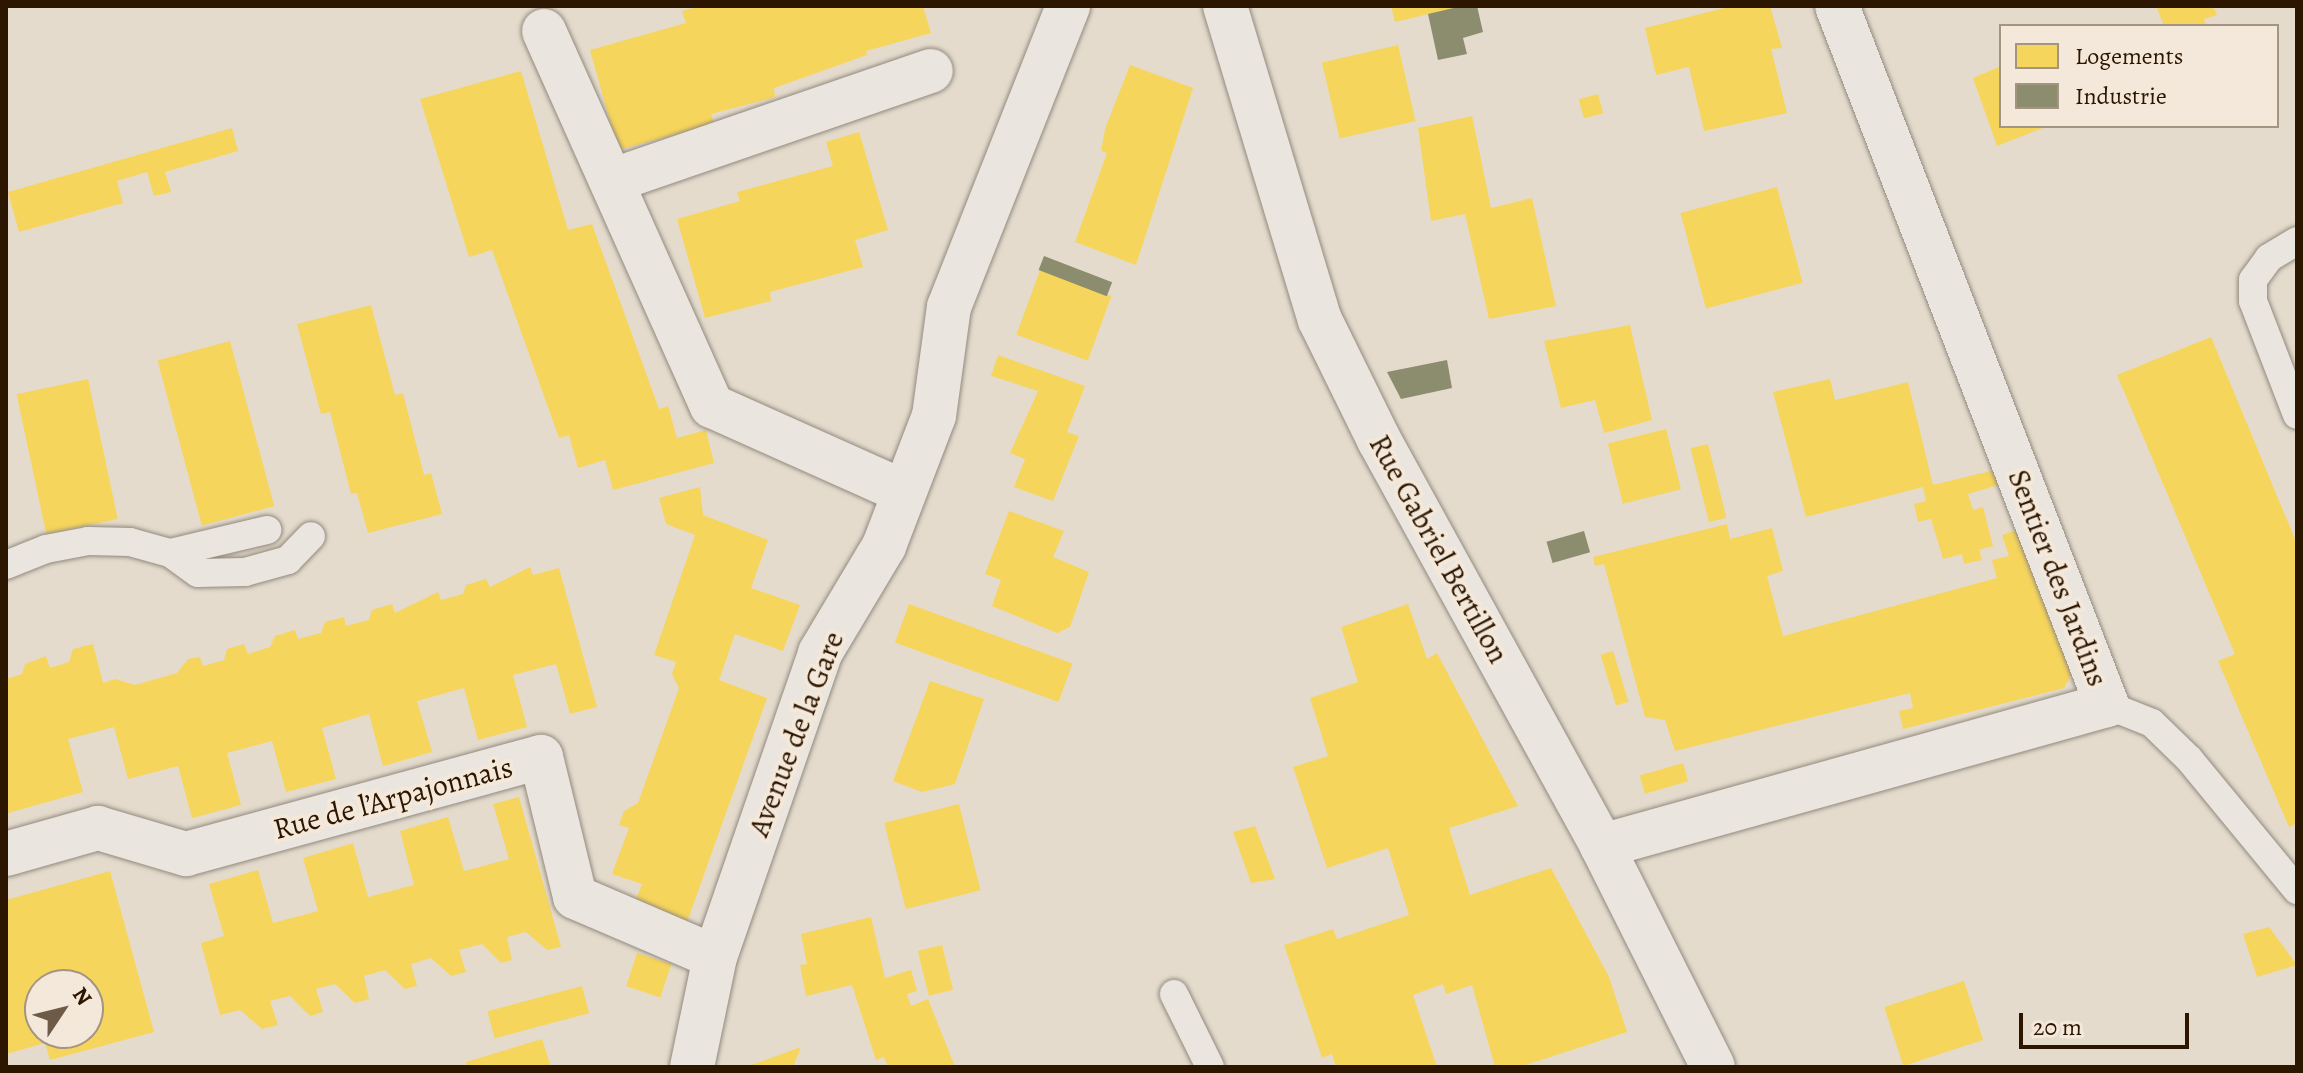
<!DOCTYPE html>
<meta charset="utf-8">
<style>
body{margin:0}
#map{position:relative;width:2303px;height:1073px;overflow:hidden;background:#e4dbcd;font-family:Alegreya,serif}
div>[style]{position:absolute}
.homes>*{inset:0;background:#f6d55c;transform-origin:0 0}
.industry>*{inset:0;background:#8c8c6e;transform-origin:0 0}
.roads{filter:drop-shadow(0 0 2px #928a7f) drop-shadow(0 0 2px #928a7f)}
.service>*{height:28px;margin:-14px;padding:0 14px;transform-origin:14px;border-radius:14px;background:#eae5de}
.minor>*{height:44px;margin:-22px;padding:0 22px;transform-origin:22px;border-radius:22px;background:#eae5de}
.secondary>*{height:44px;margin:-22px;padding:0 22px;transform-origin:22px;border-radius:22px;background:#eae5de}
span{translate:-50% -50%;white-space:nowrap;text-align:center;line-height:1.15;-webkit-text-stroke:8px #f3e8d9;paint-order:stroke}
.street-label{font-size:30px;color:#2d1600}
.frame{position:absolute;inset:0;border:8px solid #2d1600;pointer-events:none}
.legend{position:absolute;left:1999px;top:24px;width:280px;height:104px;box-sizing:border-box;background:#f3e8d9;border:2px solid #a49482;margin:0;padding:10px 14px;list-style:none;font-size:24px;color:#2d1600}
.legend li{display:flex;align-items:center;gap:16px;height:40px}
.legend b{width:40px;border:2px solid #a49482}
.north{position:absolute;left:24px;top:969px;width:80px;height:80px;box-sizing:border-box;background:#f3e8d9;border:2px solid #a49482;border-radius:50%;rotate:55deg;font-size:22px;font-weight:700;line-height:32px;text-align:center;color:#2d1600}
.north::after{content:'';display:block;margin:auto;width:28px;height:36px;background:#6d5b48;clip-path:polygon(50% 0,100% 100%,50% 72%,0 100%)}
.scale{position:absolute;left:2019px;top:1013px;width:170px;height:36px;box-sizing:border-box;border:4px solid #2d1600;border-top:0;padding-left:10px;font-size:24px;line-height:28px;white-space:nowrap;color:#2d1600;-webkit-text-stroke:6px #f3e8d9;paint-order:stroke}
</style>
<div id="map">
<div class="homes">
<div style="clip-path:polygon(701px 6px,923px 6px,931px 33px,866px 51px,867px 55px,774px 88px,775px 97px,711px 114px,714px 124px,618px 150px,590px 50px,686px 23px,682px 11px)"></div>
<div style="clip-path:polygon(1391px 6px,1457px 6px,1458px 7px,1395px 22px)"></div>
<div style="clip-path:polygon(1732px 6px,1770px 6px,1782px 48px,1771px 49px,1787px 113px,1704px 131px,1689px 67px,1656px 75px,1645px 28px)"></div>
<div style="clip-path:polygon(2156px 6px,2213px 6px,2217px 15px,2204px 19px,2206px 26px,2164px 26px)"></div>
<div style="left:1398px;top:45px;width:78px;height:78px;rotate:77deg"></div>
<div style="clip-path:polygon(1130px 65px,1193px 88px,1136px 265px,1075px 242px,1107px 153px,1101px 151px,1105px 129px)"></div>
<div style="clip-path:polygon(2001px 66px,2001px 126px,2048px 126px,1997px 146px,1973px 78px)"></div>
<div style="clip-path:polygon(521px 71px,568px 230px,592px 224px,659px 409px,668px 406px,677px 438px,706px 430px,714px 463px,613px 490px,605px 460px,578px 468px,569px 435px,559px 438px,492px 250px,469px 257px,420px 99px)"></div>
<div style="left:1598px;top:94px;width:20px;height:20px;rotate:75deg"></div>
<div style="clip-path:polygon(1472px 116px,1491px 208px,1532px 198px,1556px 306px,1489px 319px,1465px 214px,1431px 221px,1418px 128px)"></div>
<div style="clip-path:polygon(232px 128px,238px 151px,165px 172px,171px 192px,154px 196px,147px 172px,117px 181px,123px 203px,19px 232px,8px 192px)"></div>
<div style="clip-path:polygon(859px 132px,888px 230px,855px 240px,863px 267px,770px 292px,771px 301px,705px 318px,677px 219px,740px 201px,737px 192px,833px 166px,826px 142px)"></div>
<div style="left:1777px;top:187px;width:99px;height:100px;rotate:75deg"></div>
<div style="left:1040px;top:270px;width:76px;height:69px;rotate:20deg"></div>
<div style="clip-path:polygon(371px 305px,395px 395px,403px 393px,424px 475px,431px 473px,442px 514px,368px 533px,357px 493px,351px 494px,330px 412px,321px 414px,297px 324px)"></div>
<div style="clip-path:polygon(1630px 325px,1652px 420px,1604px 433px,1595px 400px,1561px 408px,1544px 341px)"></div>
<div style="clip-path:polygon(2211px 337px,2297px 544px,2297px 823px,2289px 827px,2218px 661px,2235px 654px,2117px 375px)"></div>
<div style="left:230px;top:341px;width:171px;height:75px;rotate:75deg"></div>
<div style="clip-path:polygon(998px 355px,1085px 386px,1067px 432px,1079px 436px,1053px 501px,1014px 487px,1025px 459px,1010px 453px,1038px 391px,991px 376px)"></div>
<div style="left:88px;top:379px;width:143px;height:73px;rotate:78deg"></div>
<div style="clip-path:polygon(1830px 379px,1835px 400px,1908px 382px,1933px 485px,2003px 468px,2008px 482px,1968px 494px,1973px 510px,1983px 507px,1993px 546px,1979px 550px,1982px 560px,1964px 564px,1962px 554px,1943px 559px,1931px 519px,1918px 522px,1914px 504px,1926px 501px,1923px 487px,1806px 517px,1773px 392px)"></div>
<div style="left:1666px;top:429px;width:62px;height:60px;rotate:76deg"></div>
<div style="left:1708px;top:444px;width:76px;height:18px;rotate:76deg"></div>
<div style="clip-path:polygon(700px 487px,703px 515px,768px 540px,751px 588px,800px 605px,783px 651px,735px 634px,719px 680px,767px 698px,686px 925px,633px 907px,642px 884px,612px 874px,629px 828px,619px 825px,624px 811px,638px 803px,679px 688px,672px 674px,676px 662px,654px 655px,695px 535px,666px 524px,659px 498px)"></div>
<div style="clip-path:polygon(1009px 511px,1064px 531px,1053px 557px,1089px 572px,1070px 627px,1057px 633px,992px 606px,1001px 580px,985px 574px)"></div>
<div style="clip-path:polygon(1727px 524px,1730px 539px,1772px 528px,1783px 571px,1767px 576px,1783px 636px,1997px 578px,1992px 560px,2009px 556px,2002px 535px,2025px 527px,2074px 670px,2064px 688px,1903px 729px,1899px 711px,1913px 708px,1910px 693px,1675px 751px,1665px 720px,1645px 717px,1604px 564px,1595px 566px,1593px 557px)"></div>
<div style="clip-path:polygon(530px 567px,533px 575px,559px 568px,597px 707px,570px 714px,556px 664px,513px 675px,527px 727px,478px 740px,464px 688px,417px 701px,432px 752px,383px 766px,369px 714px,322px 728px,336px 779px,286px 792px,272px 741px,227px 753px,241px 805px,192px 818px,178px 766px,128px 779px,114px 727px,68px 739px,83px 792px,8px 813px,6px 679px,22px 674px,25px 664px,46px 656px,50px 668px,69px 662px,73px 649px,93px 644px,103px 683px,115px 679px,135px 685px,177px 673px,188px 659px,200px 657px,203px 666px,224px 660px,227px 649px,244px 644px,248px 654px,270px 647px,275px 636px,295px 630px,298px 639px,321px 633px,325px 622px,344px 617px,346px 626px,369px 620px,372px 610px,392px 604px,395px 613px,438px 592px,441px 600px,463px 594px,466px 585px,486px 579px,490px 587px)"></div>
<div style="left:909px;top:604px;width:174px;height:41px;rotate:20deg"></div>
<div style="clip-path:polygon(1408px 604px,1427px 659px,1437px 653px,1518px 806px,1449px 828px,1470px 895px,1551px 868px,1609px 977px,1627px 1032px,1519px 1067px,1495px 1067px,1472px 985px,1446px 994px,1443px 984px,1413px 995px,1437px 1067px,1336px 1067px,1332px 1054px,1322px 1058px,1284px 945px,1333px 929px,1337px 939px,1409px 915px,1388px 848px,1327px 868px,1293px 767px,1328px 756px,1310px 698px,1358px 682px,1341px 627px)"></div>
<div style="left:1613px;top:651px;width:53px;height:13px;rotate:73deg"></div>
<div style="clip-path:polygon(930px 681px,984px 699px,955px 784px,922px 792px,893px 781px)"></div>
<div style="left:1683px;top:763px;width:19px;height:45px;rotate:74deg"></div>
<div style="clip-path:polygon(519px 797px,561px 947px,547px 950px,526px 932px,507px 937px,512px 960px,501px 963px,482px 944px,459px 950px,466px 972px,451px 976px,431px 958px,411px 964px,417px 986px,405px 989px,385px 970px,364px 976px,369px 999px,355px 1003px,335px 984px,316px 989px,323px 1012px,310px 1016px,290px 996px,270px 1001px,278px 1025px,262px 1029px,240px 1010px,220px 1015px,201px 943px,224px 936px,209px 884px,258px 870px,273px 923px,318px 911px,303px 858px,353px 843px,368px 897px,414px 885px,400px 831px,448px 817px,464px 871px,509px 859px,493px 804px)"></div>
<div style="left:959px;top:804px;width:89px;height:77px;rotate:76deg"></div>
<div style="clip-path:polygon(1255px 826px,1275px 879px,1251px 883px,1233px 832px)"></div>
<div style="clip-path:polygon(evenodd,110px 871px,154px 1032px,50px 1060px,45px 1043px,6px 1054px,6px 900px,110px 871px,40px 985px,88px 985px,88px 1033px,40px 1033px,40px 985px)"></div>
<div style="clip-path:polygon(871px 917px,885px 978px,911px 970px,917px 991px,907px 994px,911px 1006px,928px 999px,955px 1067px,888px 1067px,884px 1057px,876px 1060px,852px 985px,806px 996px,800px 965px,807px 964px,801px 934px)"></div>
<div style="clip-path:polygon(2269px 927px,2297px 965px,2257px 977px,2243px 934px)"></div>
<div style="left:942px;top:945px;width:46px;height:25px;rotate:76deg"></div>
<div style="left:637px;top:953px;width:36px;height:35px;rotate:18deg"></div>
<div style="left:1964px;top:981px;width:62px;height:84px;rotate:72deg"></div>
<div style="left:582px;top:986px;width:28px;height:98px;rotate:75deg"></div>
<div style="clip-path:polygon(542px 1039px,551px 1067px,467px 1067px,466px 1062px)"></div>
<div style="clip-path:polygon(801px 1047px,793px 1067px,746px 1067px)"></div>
</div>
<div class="industry">
<div style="clip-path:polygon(1462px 6px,1477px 6px,1483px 32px,1463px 38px,1467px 54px,1438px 60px,1428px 14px)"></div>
<div style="left:1044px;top:256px;width:73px;height:15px;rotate:21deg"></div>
<div style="clip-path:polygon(1447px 360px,1452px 388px,1401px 399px,1387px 372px)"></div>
<div style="left:1584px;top:531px;width:22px;height:39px;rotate:74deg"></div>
</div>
<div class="roads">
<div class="service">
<div style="left:2297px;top:241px;width:33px;rotate:149deg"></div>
<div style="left:2269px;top:258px;width:27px;rotate:126deg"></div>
<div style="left:2253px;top:280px;width:21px;rotate:90deg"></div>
<div style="left:2253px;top:301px;width:122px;rotate:68.9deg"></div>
<div style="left:170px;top:553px;width:34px;rotate:36deg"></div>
<div style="left:198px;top:573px;width:47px;rotate:-1.2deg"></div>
<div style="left:245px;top:572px;width:45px;rotate:-15.6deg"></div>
<div style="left:288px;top:560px;width:33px;rotate:-46deg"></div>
<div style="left:6px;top:565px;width:43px;rotate:-21.8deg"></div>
<div style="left:46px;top:549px;width:43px;rotate:-10.8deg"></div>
<div style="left:88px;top:541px;width:42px;rotate:1.4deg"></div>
<div style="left:130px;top:542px;width:41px;rotate:15.4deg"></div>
<div style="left:170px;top:553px;width:100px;rotate:-13.3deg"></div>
<div style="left:2107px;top:705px;width:48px;rotate:21.8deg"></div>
<div style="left:2152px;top:723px;width:52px;rotate:44.2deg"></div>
<div style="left:2189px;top:759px;width:170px;rotate:50.5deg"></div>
<div style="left:1174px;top:994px;width:81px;rotate:63.7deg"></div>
</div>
<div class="minor">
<div style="left:544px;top:31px;width:411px;rotate:65.9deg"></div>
<div style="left:712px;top:406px;width:210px;rotate:24.1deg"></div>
<div style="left:614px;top:180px;width:335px;rotate:-19deg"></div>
<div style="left:1602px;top:846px;width:524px;rotate:-15.6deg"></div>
<div style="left:2107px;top:705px;width:749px;rotate:-111.12deg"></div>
<div style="left:6px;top:854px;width:96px;rotate:-15.8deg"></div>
<div style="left:98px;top:828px;width:92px;rotate:16.5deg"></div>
<div style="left:186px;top:854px;width:368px;rotate:-15.3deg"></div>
<div style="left:541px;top:757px;width:144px;rotate:76.3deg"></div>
<div style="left:575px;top:897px;width:152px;rotate:23.2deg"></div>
<div style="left:692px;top:1067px;width:112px;rotate:-78.2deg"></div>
<div style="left:715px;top:957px;width:322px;rotate:-70.9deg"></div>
<div style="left:820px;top:653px;width:125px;rotate:-59.1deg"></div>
<div style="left:884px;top:546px;width:139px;rotate:-69deg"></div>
<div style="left:934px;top:416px;width:110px;rotate:-82.2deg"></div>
<div style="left:949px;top:307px;width:324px;rotate:-68.4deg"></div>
</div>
<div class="secondary">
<div style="left:1225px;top:6px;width:328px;rotate:73.2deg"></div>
<div style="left:1320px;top:320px;width:134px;rotate:63.8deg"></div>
<div style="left:1379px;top:440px;width:463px;rotate:61.2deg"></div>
<div style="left:1602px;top:846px;width:247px;rotate:63.3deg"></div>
</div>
</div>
<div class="street-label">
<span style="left:1439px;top:549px;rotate:61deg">Rue Gabriel Bertillon</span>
<span style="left:2058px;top:578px;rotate:69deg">Sentier des Jardins</span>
<span style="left:796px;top:734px;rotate:-69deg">Avenue de la Gare</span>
<span style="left:393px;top:798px;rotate:-15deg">Rue de l’Arpajonnais</span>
</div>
<div class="frame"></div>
<ul class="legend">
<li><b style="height:22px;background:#f6d55c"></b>Logements</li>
<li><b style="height:22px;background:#8c8c6e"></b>Industrie</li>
</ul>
<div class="north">N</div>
<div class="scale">20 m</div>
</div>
